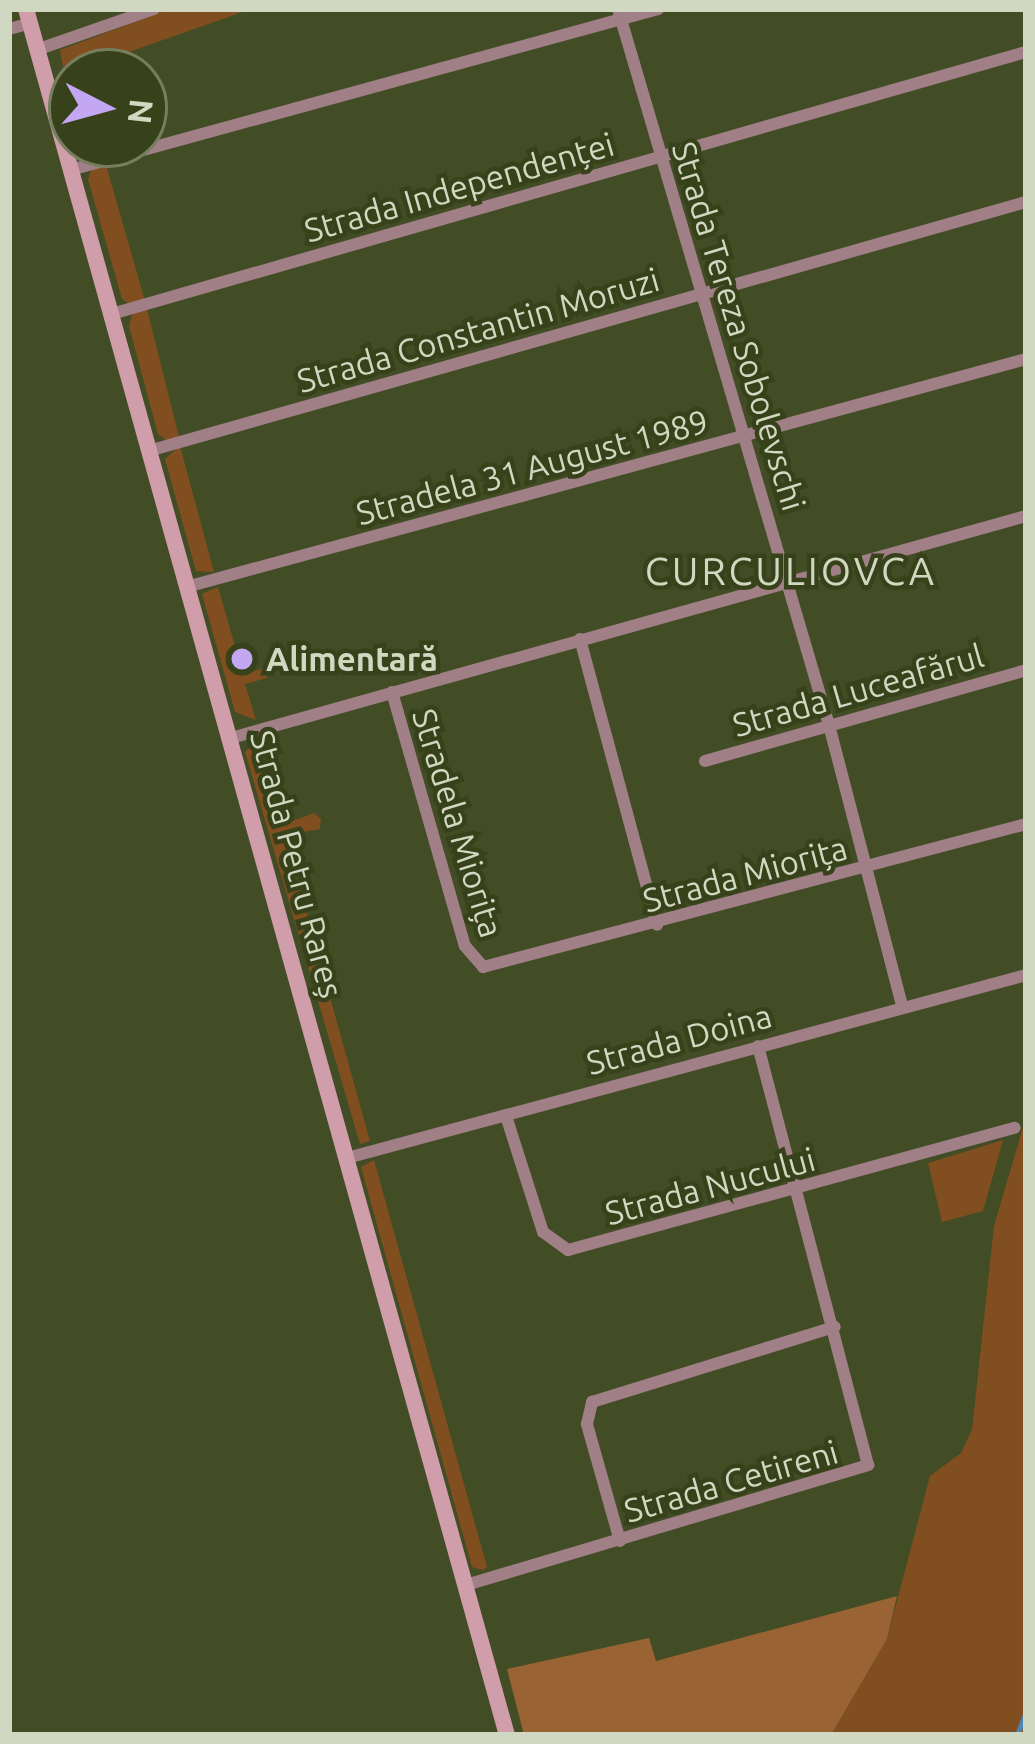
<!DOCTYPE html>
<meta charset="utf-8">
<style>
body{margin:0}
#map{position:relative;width:1035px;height:1744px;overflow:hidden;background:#424d25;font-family:Ubuntu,sans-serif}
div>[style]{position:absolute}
.green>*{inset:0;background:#814f1f}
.forest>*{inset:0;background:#996333}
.stream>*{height:4.5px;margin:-2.25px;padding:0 2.25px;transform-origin:2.25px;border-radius:2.25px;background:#4887b4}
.street>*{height:12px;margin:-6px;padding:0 6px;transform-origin:6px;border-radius:6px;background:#a07f87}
.secondary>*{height:16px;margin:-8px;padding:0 8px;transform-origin:8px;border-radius:8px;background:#d09daa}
.dots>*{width:33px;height:33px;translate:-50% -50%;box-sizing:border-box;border:6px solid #38421a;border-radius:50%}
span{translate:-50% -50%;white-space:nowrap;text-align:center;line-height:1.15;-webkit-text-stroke:9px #38421a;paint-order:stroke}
.street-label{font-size:33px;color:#d1d8c2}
.poi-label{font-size:33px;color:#d1d8c2;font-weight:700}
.left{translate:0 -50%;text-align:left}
.quarter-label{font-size:39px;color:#d1d8c2;letter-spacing:3px}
.frame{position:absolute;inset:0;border:12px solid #d1d8c2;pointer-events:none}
.north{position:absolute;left:48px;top:48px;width:120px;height:120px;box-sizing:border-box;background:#38421a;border:3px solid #757e5d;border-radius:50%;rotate:96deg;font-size:33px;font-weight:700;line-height:48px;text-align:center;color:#d1d8c2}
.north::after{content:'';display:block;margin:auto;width:42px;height:54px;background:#c3a7f2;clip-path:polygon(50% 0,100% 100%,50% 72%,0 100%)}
</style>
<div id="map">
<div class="green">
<div style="clip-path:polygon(170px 9px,251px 9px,72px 72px,72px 122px,60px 50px)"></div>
<div style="clip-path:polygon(106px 165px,145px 301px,131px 305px,122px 299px,88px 179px,92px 168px)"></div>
<div style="clip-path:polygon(147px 309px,179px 437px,167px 441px,158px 434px,129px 326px,133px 312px)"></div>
<div style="clip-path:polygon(180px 446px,214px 572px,196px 571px,165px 459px)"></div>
<div style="clip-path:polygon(218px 587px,243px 674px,265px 668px,267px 678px,245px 684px,256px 720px,235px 712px,202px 594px)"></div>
<div style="clip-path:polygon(259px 739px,282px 825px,314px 813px,321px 819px,320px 829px,285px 835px,370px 1141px,360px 1144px,245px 752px)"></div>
<div style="clip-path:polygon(1026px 1117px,1026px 1735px,831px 1735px,887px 1639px,930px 1476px,961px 1453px,972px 1430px,994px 1226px)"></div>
<div style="clip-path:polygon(1003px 1140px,983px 1211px,942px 1222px,928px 1163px)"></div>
<div style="clip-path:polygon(374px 1160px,487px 1567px,483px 1570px,472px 1567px,361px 1167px)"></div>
</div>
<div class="forest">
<div style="clip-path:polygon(897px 1596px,887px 1639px,831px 1735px,524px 1735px,507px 1669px,649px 1638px,656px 1661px)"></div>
</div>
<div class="stream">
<div style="left:1017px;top:1735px;width:25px;rotate:-69deg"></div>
</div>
<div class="street">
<div style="left:618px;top:9px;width:746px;rotate:73.58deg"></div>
<div style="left:829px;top:725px;width:289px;rotate:75.4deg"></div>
<div style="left:9px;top:29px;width:23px;rotate:-15deg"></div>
<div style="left:39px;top:49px;width:122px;rotate:-19.2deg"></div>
<div style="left:74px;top:169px;width:606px;rotate:-15.32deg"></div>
<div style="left:115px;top:313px;width:948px;rotate:-15.99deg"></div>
<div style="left:152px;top:450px;width:909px;rotate:-15.84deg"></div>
<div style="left:190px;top:586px;width:866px;rotate:-15.19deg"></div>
<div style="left:580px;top:639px;width:296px;rotate:74.9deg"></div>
<div style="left:392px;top:692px;width:264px;rotate:74deg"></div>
<div style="left:465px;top:946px;width:28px;rotate:49deg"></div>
<div style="left:483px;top:967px;width:562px;rotate:-14.75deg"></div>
<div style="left:231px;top:738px;width:825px;rotate:-15.6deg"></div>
<div style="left:705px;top:761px;width:334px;rotate:-15.8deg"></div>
<div style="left:506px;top:1116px;width:122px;rotate:72.3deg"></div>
<div style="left:543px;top:1232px;width:31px;rotate:36deg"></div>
<div style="left:568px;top:1250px;width:463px;rotate:-15.3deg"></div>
<div style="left:347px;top:1158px;width:703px;rotate:-15.08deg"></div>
<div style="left:620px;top:1541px;width:122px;rotate:-105.8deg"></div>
<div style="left:587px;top:1424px;width:23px;rotate:-77deg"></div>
<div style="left:592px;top:1402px;width:254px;rotate:-17.2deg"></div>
<div style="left:466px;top:1585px;width:420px;rotate:-16.6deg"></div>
<div style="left:868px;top:1465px;width:433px;rotate:-104.7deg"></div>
</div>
<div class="secondary">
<div style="left:26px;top:9px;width:1792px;rotate:74.43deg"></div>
</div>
<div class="dots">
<div style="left:242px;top:659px;background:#c3a7f2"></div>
</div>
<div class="street-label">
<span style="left:459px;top:187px;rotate:-16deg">Strada Independenței</span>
<span style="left:739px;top:326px;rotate:73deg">Strada Tereza Sobolevschi</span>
<span style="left:478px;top:330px;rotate:-16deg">Strada Constantin Moruzi</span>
<span style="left:532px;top:467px;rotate:-15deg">Stradela 31 August 1989</span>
<span style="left:858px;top:690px;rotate:-16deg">Strada Luceafărul</span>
<span style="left:458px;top:823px;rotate:73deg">Stradela Miorița</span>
<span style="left:297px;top:864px;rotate:75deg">Strada Petru Rareș</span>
<span style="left:745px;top:874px;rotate:-15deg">Strada Miorița</span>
<span style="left:679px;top:1039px;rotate:-15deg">Strada Doina</span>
<span style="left:710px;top:1186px;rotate:-15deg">Strada Nucului</span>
<span style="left:731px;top:1481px;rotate:-16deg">Strada Cetireni</span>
</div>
<div class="poi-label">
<span class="left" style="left:266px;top:659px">Alimentară</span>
</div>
<div class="quarter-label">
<span style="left:791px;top:571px">CURCULIOVCA</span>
</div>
<div class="frame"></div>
<div class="north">N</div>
</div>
